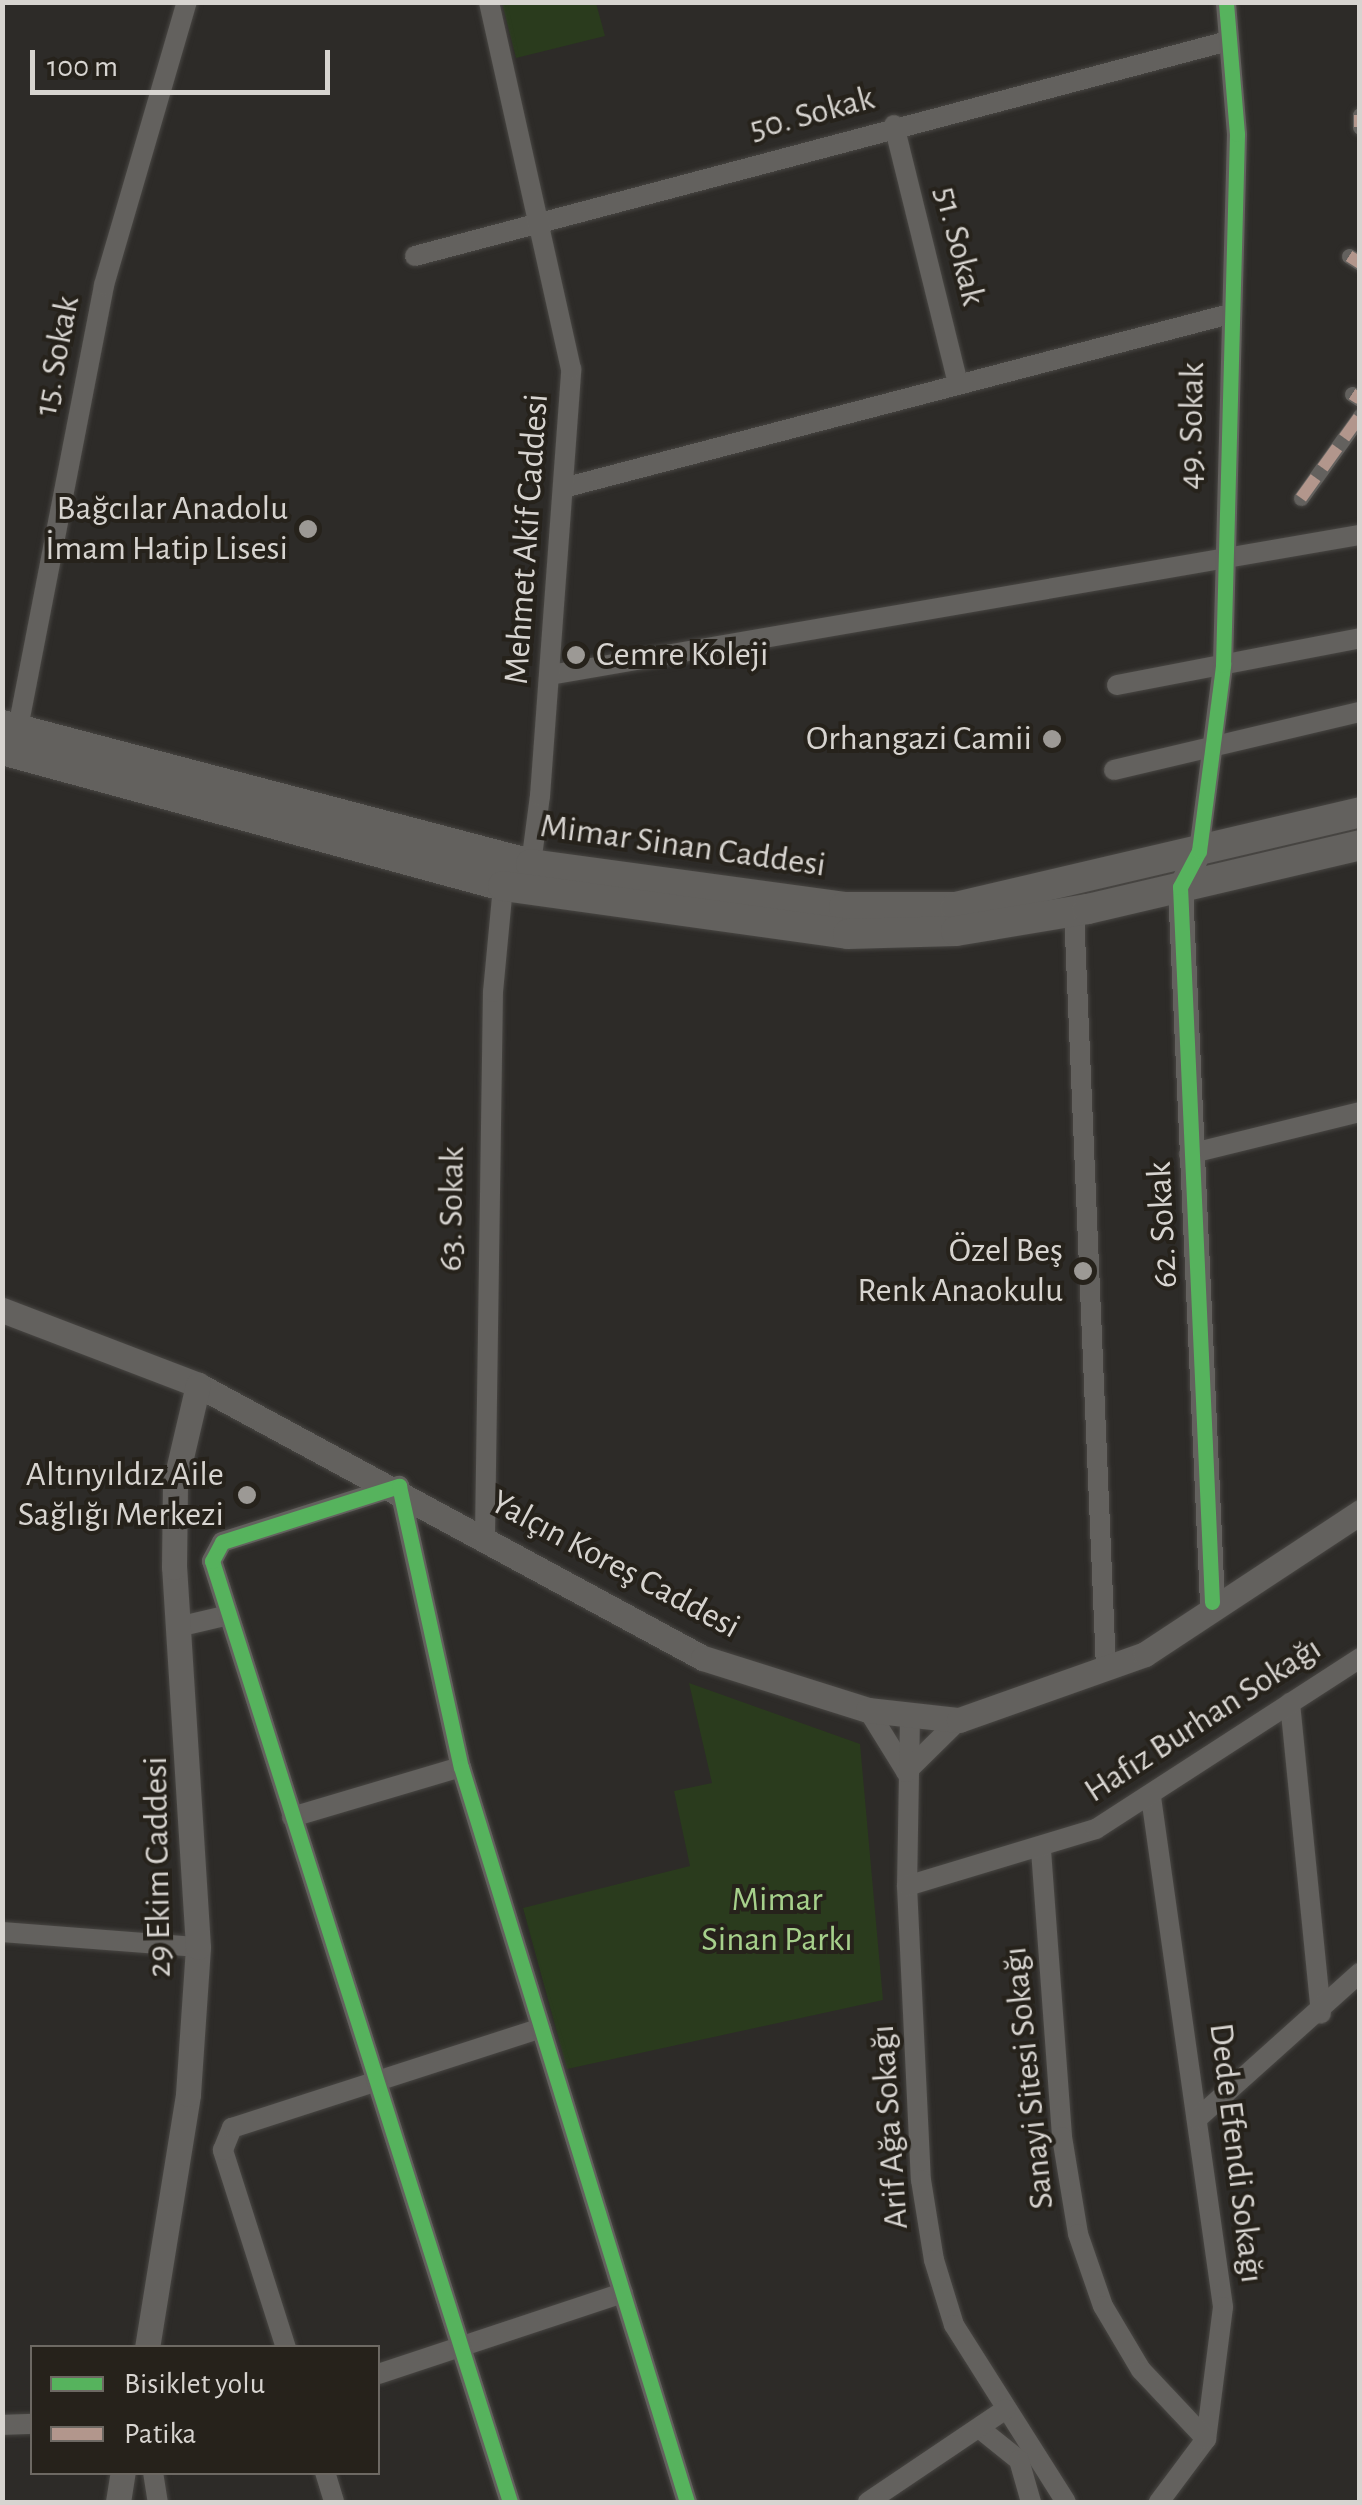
<!DOCTYPE html>
<meta charset="utf-8">
<style>
body{margin:0}
#map{position:relative;width:1362px;height:2505px;overflow:hidden;background:#2d2b28;font-family:"Alegreya Sans",sans-serif}
div>[style]{position:absolute}
.green>*{inset:0;background:#2a3b1d}
.roads{filter:drop-shadow(0 0 2px #484643) drop-shadow(0 0 2px #484643)}
.pedestrian>*{height:15px;margin:-7.5px;padding:0 7.5px;transform-origin:7.5px;border-radius:7.5px;background:#63615e}
.minor>*{height:20px;margin:-10px;padding:0 10px;transform-origin:10px;border-radius:10px;background:#63615e}
.tertiary>*{height:25px;margin:-12.5px;padding:0 12.5px;transform-origin:12.5px;border-radius:12.5px;background:#63615e}
.secondary>*{height:30px;margin:-15px;padding:0 15px;transform-origin:15px;border-radius:15px;background:#63615e}
.quiet>*{height:12px;margin-top:-6px;transform-origin:0;background:repeating-linear-gradient(90deg,#b2968c 0 25px,transparent 0 37px)}
.cycleway>*{height:15px;margin:-7.5px;padding:0 7.5px;transform-origin:7.5px;border-radius:7.5px;background:#56b35d}
.dots>*{width:28px;height:28px;translate:-50% -50%;box-sizing:border-box;border:5px solid #26221b;border-radius:50%}
span{translate:-50% -50%;white-space:nowrap;text-align:center;line-height:1.15;-webkit-text-stroke:8px #26221b;paint-order:stroke}
.street-label{font-size:35px;color:#d7d4d0}
.poi-label{font-size:35px;color:#d7d4d0}
.right{translate:-100% -50%;text-align:right}
.left{translate:0 -50%;text-align:left}
.park-label{font-size:35px;color:#a6d08b}
.frame{position:absolute;inset:0;border:5px solid #d7d4d0;pointer-events:none}
.legend{position:absolute;left:30px;top:2345px;width:350px;height:130px;box-sizing:border-box;background:#26221b;border:2px solid #6d6963;margin:0;padding:12px 18px;list-style:none;font-size:30px;color:#d7d4d0}
.legend li{display:flex;align-items:center;gap:20px;height:50px}
.legend b{width:50px;border:2px solid #6d6963}
.scale{position:absolute;left:30px;top:50px;width:300px;height:45px;box-sizing:border-box;border:5px solid #d7d4d0;border-top:0;padding-left:12px;font-size:30px;line-height:35px;white-space:nowrap;color:#d7d4d0;-webkit-text-stroke:8px #26221b;paint-order:stroke}
</style>
<div id="map">
<div class="green">
<div style="clip-path:polygon(502px 3px,596px 3px,605px 36px,516px 58px)"></div>
<div style="clip-path:polygon(689px 1683px,860px 1744px,883px 2000px,567px 2069px,523px 1908px,690px 1866px,674px 1791px,712px 1783px)"></div>
</div>
<div class="roads">
<div class="pedestrian">
<div style="left:1360px;top:115px;width:12px;rotate:90deg"></div>
<div style="left:1349px;top:256px;width:13px;rotate:32deg"></div>
<div style="left:1352px;top:394px;width:9px;rotate:32deg"></div>
<div style="left:1301px;top:498px;width:101px;rotate:-54.3deg"></div>
</div>
<div class="minor">
<div style="left:894px;top:125px;width:266px;rotate:76.1deg"></div>
<div style="left:415px;top:256px;width:841px;rotate:-14.81deg"></div>
<div style="left:567px;top:487px;width:681px;rotate:-14.63deg"></div>
<div style="left:550px;top:675px;width:822px;rotate:-9.81deg"></div>
<div style="left:1117px;top:685px;width:248px;rotate:-10.9deg"></div>
<div style="left:18px;top:728px;width:451px;rotate:-79deg"></div>
<div style="left:104px;top:285px;width:295px;rotate:-73.7deg"></div>
<div style="left:1114px;top:770px;width:253px;rotate:-13.3deg"></div>
<div style="left:1199px;top:851px;width:188px;rotate:-82.6deg"></div>
<div style="left:1223px;top:665px;width:531px;rotate:-88.49deg"></div>
<div style="left:1237px;top:134px;width:132px;rotate:-94.8deg"></div>
<div style="left:1074px;top:911px;width:759px;rotate:87.58deg"></div>
<div style="left:1189px;top:1154px;width:176px;rotate:-13.8deg"></div>
<div style="left:485px;top:1535px;width:543px;rotate:-89.16deg"></div>
<div style="left:493px;top:992px;width:106px;rotate:-84.6deg"></div>
<div style="left:503px;top:886px;width:36px;rotate:-38deg"></div>
<div style="left:531px;top:864px;width:69px;rotate:-82.5deg"></div>
<div style="left:540px;top:796px;width:428px;rotate:-85.8deg"></div>
<div style="left:571px;top:369px;width:376px;rotate:-102.6deg"></div>
<div style="left:182px;top:1626px;width:48px;rotate:-13.2deg"></div>
<div style="left:1290px;top:1703px;width:312px;rotate:84.3deg"></div>
<div style="left:868px;top:1710px;width:70px;rotate:58.3deg"></div>
<div style="left:910px;top:1716px;width:170px;rotate:91deg"></div>
<div style="left:907px;top:1886px;width:294px;rotate:87.3deg"></div>
<div style="left:921px;top:2180px;width:81px;rotate:80.8deg"></div>
<div style="left:934px;top:2260px;width:68px;rotate:72.9deg"></div>
<div style="left:954px;top:2325px;width:209px;rotate:57.7deg"></div>
<div style="left:906px;top:1772px;width:74px;rotate:-44.5deg"></div>
<div style="left:1151px;top:1797px;width:515px;rotate:81.96deg"></div>
<div style="left:1223px;top:2307px;width:133px;rotate:97.3deg"></div>
<div style="left:1206px;top:2439px;width:79px;rotate:126.7deg"></div>
<div style="left:292px;top:1817px;width:176px;rotate:-16.5deg"></div>
<div style="left:1041px;top:1850px;width:288px;rotate:85.8deg"></div>
<div style="left:1062px;top:2137px;width:98px;rotate:80.6deg"></div>
<div style="left:1078px;top:2234px;width:76px;rotate:70.9deg"></div>
<div style="left:1103px;top:2306px;width:74px;rotate:59.3deg"></div>
<div style="left:1141px;top:2370px;width:95px;rotate:46.7deg"></div>
<div style="left:907px;top:1886px;width:197px;rotate:-16.8deg"></div>
<div style="left:1096px;top:1829px;width:315px;rotate:-32.9deg"></div>
<div style="left:2px;top:1932px;width:197px;rotate:4.4deg"></div>
<div style="left:1197px;top:2119px;width:219px;rotate:-41.9deg"></div>
<div style="left:286px;top:2348px;width:208px;rotate:-107.7deg"></div>
<div style="left:223px;top:2150px;width:24px;rotate:-68deg"></div>
<div style="left:232px;top:2128px;width:325px;rotate:-17.9deg"></div>
<div style="left:378px;top:2374px;width:258px;rotate:-18.3deg"></div>
<div style="left:2px;top:2425px;width:30px;rotate:-2deg"></div>
<div style="left:979px;top:2428px;width:51px;rotate:38.7deg"></div>
<div style="left:1019px;top:2460px;width:44px;rotate:74.1deg"></div>
<div style="left:153px;top:2472px;width:30px;rotate:81deg"></div>
<div style="left:325px;top:2472px;width:31px;rotate:73deg"></div>
<div style="left:510px;top:2502px;width:987px;rotate:-107.57deg"></div>
<div style="left:212px;top:1561px;width:21px;rotate:-62deg"></div>
<div style="left:222px;top:1542px;width:186px;rotate:-17.6deg"></div>
<div style="left:399px;top:1486px;width:288px;rotate:77.6deg"></div>
<div style="left:461px;top:1767px;width:769px;rotate:72.91deg"></div>
<div style="left:868px;top:2502px;width:166px;rotate:-34deg"></div>
</div>
<div class="tertiary">
<div style="left:1199px;top:851px;width:41px;rotate:117.8deg"></div>
<div style="left:1180px;top:887px;width:716px;rotate:87.44deg"></div>
<div style="left:2px;top:1310px;width:210px;rotate:20.9deg"></div>
<div style="left:198px;top:1385px;width:574px;rotate:28.4deg"></div>
<div style="left:703px;top:1658px;width:173px;rotate:17.5deg"></div>
<div style="left:868px;top:1710px;width:92px;rotate:6.3deg"></div>
<div style="left:959px;top:1720px;width:197px;rotate:-19.5deg"></div>
<div style="left:1145px;top:1654px;width:258px;rotate:-33.4deg"></div>
<div style="left:147px;top:2348px;width:257px;rotate:-80.8deg"></div>
<div style="left:188px;top:2094px;width:147px;rotate:-86.1deg"></div>
<div style="left:198px;top:1947px;width:381px;rotate:-93.6deg"></div>
<div style="left:174px;top:1567px;width:84px;rotate:-89.3deg"></div>
<div style="left:175px;top:1483px;width:101px;rotate:-76.8deg"></div>
<div style="left:118px;top:2502px;width:30px;rotate:-81deg"></div>
</div>
<div class="secondary">
<div style="left:2px;top:725px;width:547px;rotate:14.72deg"></div>
<div style="left:531px;top:864px;width:316px;rotate:7.8deg"></div>
<div style="left:844px;top:907px;width:112px"></div>
<div style="left:956px;top:907px;width:415px;rotate:-13.2deg"></div>
<div style="left:2px;top:750px;width:519px;rotate:15.19deg"></div>
<div style="left:503px;top:886px;width:348px;rotate:7.9deg"></div>
<div style="left:848px;top:934px;width:108px;rotate:-1.6deg"></div>
<div style="left:956px;top:931px;width:134px;rotate:-9.5deg"></div>
<div style="left:1088px;top:909px;width:279px;rotate:-13.2deg"></div>
</div>
</div>
<div class="quiet">
<div style="left:1360px;top:115px;width:12px;rotate:90deg"></div>
<div style="left:1349px;top:256px;width:13px;rotate:32deg"></div>
<div style="left:1352px;top:394px;width:9px;rotate:32deg"></div>
<div style="left:1301px;top:498px;width:101px;rotate:-54.3deg"></div>
</div>
<div class="cycleway">
<div style="left:1212px;top:1602px;width:716px;rotate:-92.56deg"></div>
<div style="left:1180px;top:887px;width:41px;rotate:-62.2deg"></div>
<div style="left:1199px;top:851px;width:188px;rotate:-82.6deg"></div>
<div style="left:1223px;top:665px;width:531px;rotate:-88.49deg"></div>
<div style="left:1237px;top:134px;width:132px;rotate:-94.8deg"></div>
<div style="left:510px;top:2502px;width:987px;rotate:-107.57deg"></div>
<div style="left:212px;top:1561px;width:21px;rotate:-62deg"></div>
<div style="left:222px;top:1542px;width:186px;rotate:-17.6deg"></div>
<div style="left:399px;top:1486px;width:288px;rotate:77.6deg"></div>
<div style="left:461px;top:1767px;width:769px;rotate:72.91deg"></div>
</div>
<div class="dots">
<div style="left:308px;top:529px;background:#9c9995"></div>
<div style="left:576px;top:655px;background:#9c9995"></div>
<div style="left:1052px;top:739px;background:#9c9995"></div>
<div style="left:1083px;top:1271px;background:#9c9995"></div>
<div style="left:247px;top:1495px;background:#9c9995"></div>
</div>
<div class="street-label">
<span style="left:812px;top:114px;rotate:-15deg">50. Sokak</span>
<span style="left:959px;top:246px;rotate:76deg">51. Sokak</span>
<span style="left:57px;top:356px;rotate:-79deg">15. Sokak</span>
<span style="left:1192px;top:426px;rotate:-89deg">49. Sokak</span>
<span style="left:527px;top:539px;rotate:-86deg">Mehmet Akif Caddesi</span>
<span style="left:683px;top:846px;rotate:8deg">Mimar Sinan Caddesi</span>
<span style="left:452px;top:1209px;rotate:-89deg">63. Sokak</span>
<span style="left:1163px;top:1225px;rotate:-93deg">62. Sokak</span>
<span style="left:615px;top:1565px;rotate:28deg">Yalçın Koreş Caddesi</span>
<span style="left:1203px;top:1720px;rotate:-33deg">Hafız Burhan Sokağı</span>
<span style="left:158px;top:1867px;rotate:-91deg">29 Ekim Caddesi</span>
<span style="left:1029px;top:2078px;rotate:-96deg">Sanayi Sitesi Sokağı</span>
<span style="left:890px;top:2127px;rotate:-94deg">Arif Ağa Sokağı</span>
<span style="left:1236px;top:2153px;rotate:83deg">Dede Efendi Sokağı</span>
</div>
<div class="poi-label">
<span class="right" style="left:288px;top:529px">Bağcılar Anadolu<br>İmam Hatip Lisesi</span>
<span class="left" style="left:596px;top:655px">Cemre Koleji</span>
<span class="right" style="left:1032px;top:739px">Orhangazi Camii</span>
<span class="right" style="left:1063px;top:1271px">Özel Beş<br>Renk Anaokulu</span>
<span class="right" style="left:224px;top:1495px">Altınyıldız Aile<br>Sağlığı Merkezi</span>
</div>
<div class="park-label">
<span style="left:777px;top:1920px">Mimar<br>Sinan Parkı</span>
</div>
<div class="frame"></div>
<ul class="legend">
<li><b style="height:12px;background:#56b35d"></b>Bisiklet yolu</li>
<li><b style="height:12px;background:#b2968c"></b>Patika</li>
</ul>
<div class="scale">100 m</div>
</div>
